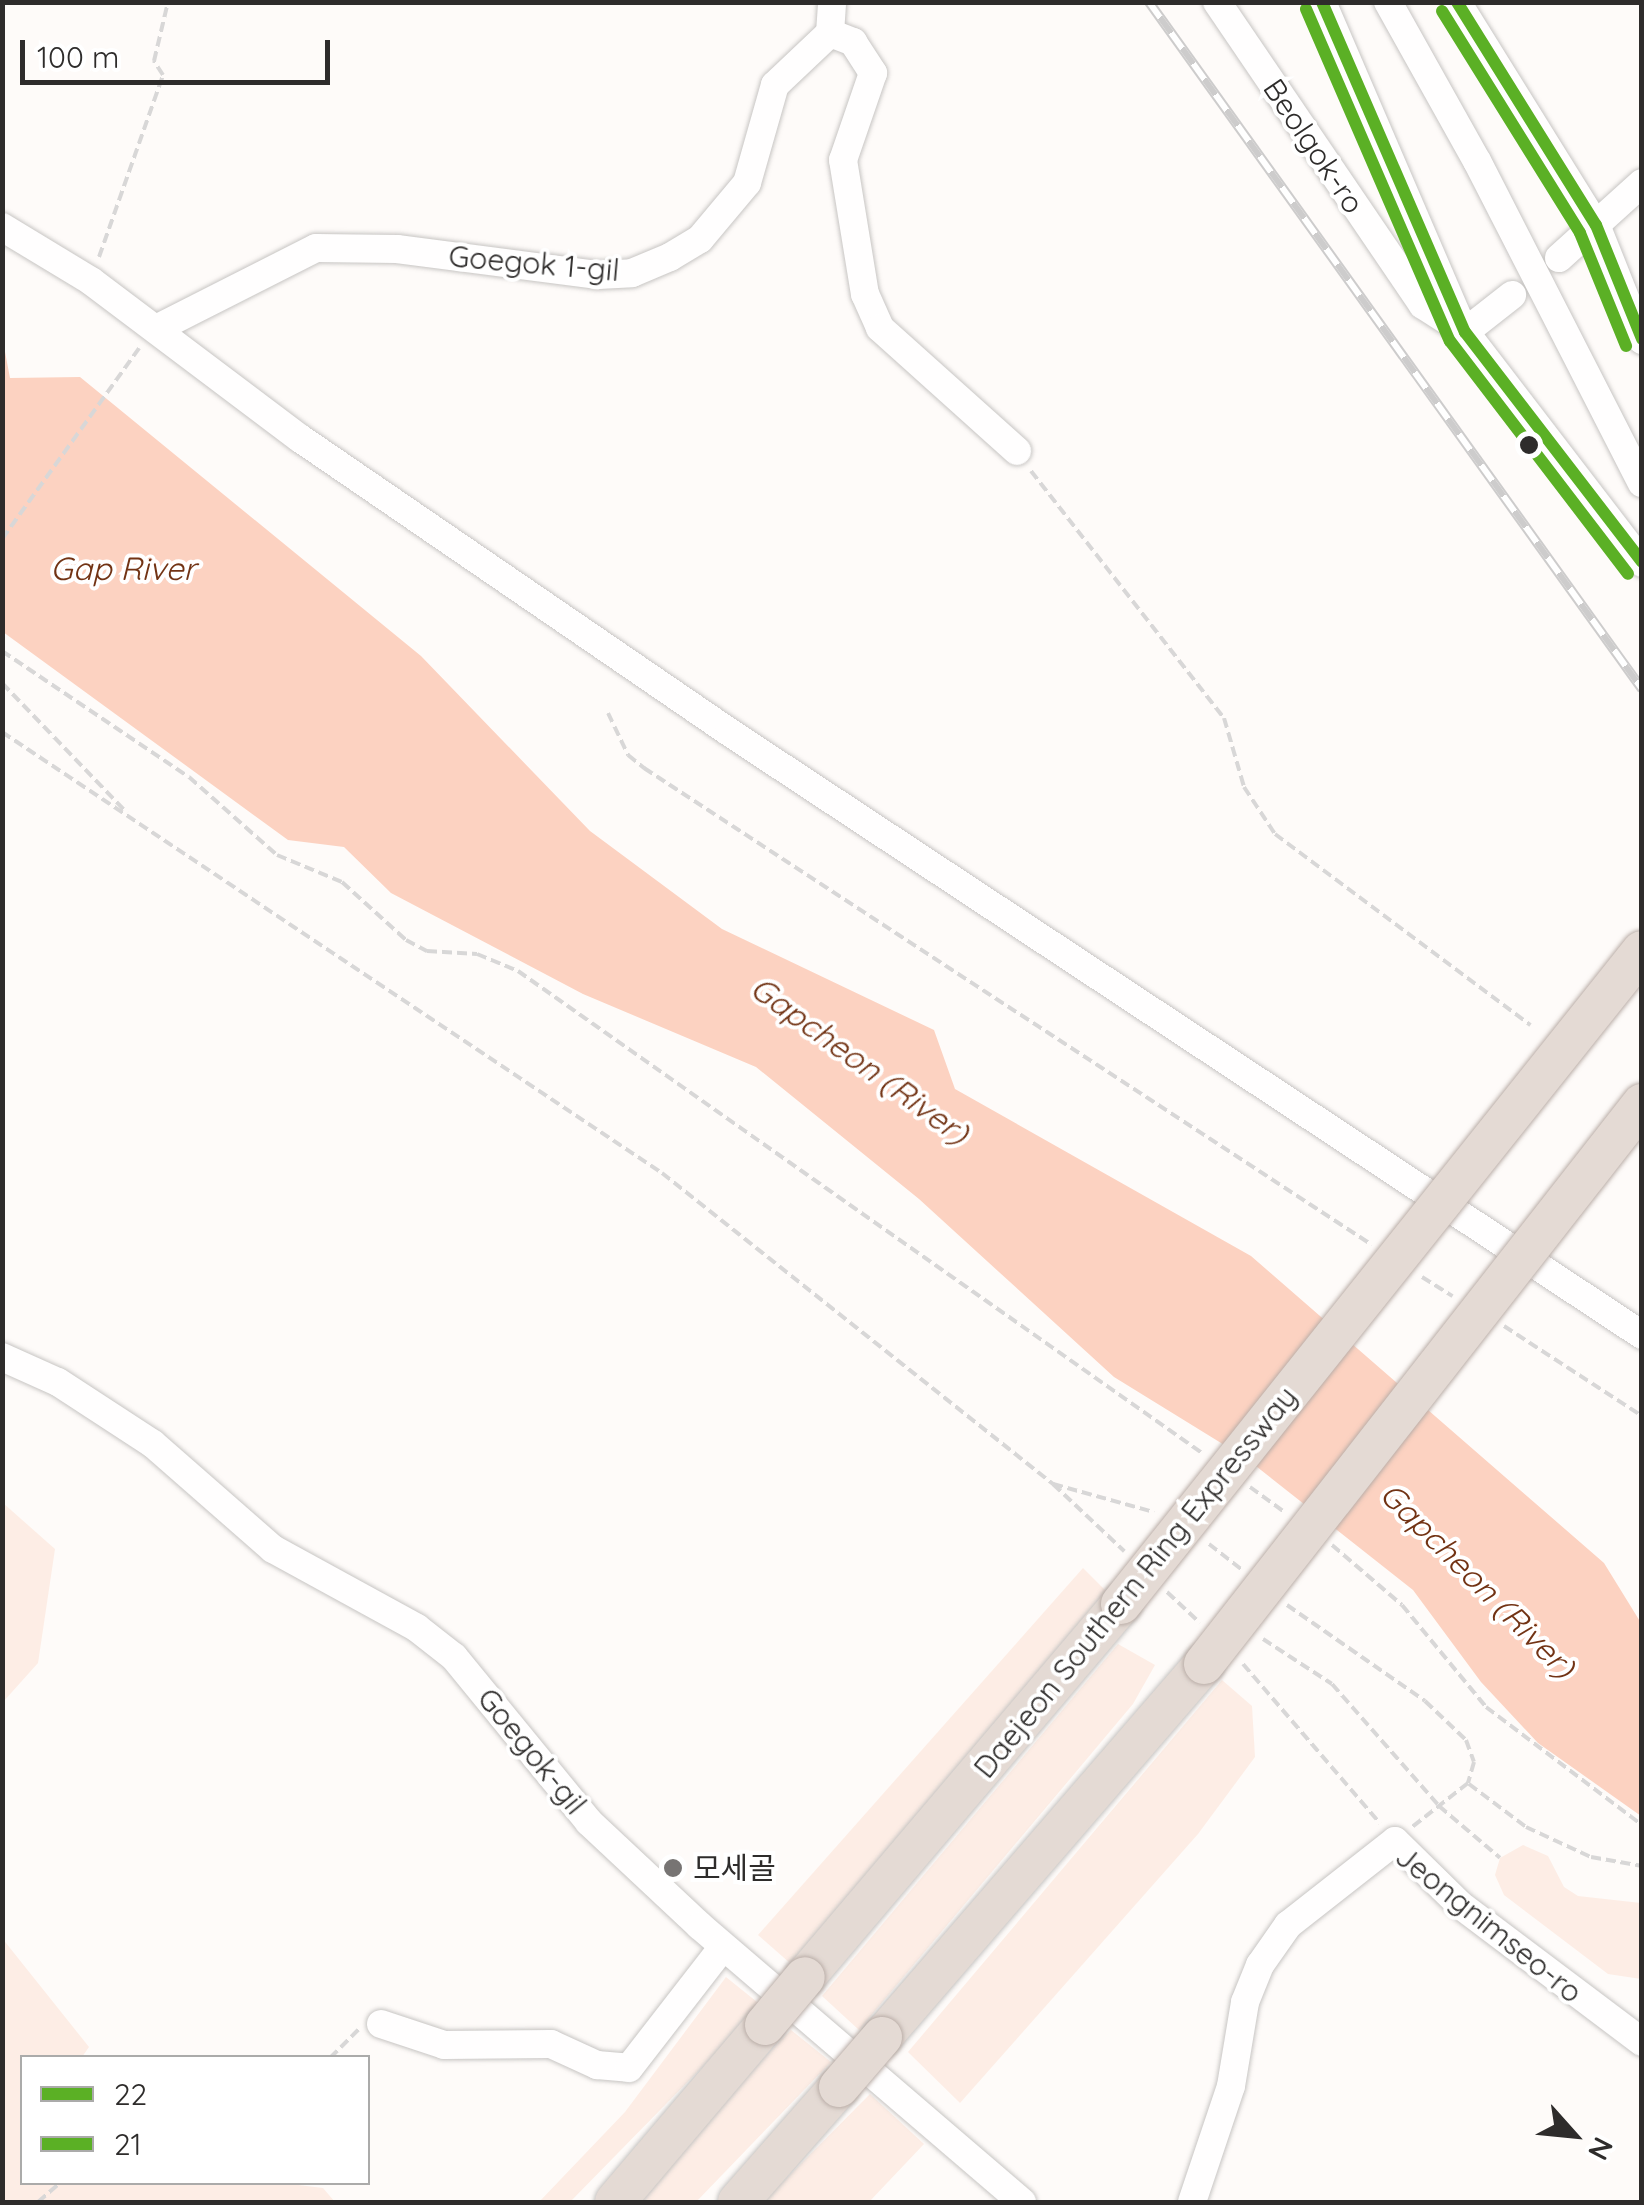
<!DOCTYPE html>
<meta charset="utf-8">
<style>
body{margin:0}
#map{position:relative;width:1644px;height:2205px;overflow:hidden;background:#fefbf9;font-family:Quicksand,"Noto Sans KR",sans-serif}
div>[style]{position:absolute}
.green>*{inset:0;background:#fdede5}
.water>*{inset:0;background:#fcd2c1}
.path>*{height:4px;margin-top:-2px;transform-origin:0;background:repeating-linear-gradient(90deg,#d8d7d7 0 10px,transparent 0 15px)}
.roads{filter:drop-shadow(0 0 2px #c7c5c3) drop-shadow(0 0 2px #c7c5c3)}
.minor>*{height:28px;margin:-14px;padding:0 14px;transform-origin:14px;border-radius:14px;background:#fffefe}
.highway>*{height:40px;margin:-20px;padding:0 20px;transform-origin:20px;border-radius:20px;background:#e4dad4}
.rail>*{height:10px;margin-top:-5px;transform-origin:0;background:repeating-linear-gradient(90deg,#fff 0 19px,#cdcccc 0 38px);box-sizing:border-box;border-block:2px solid #cdcccc}
.bridges{filter:drop-shadow(0 0 2px #baaea8) drop-shadow(0 0 2px #baaea8)}
.highway-bridge>*{height:40px;margin:-20px;padding:0 20px;transform-origin:20px;border-radius:20px;background:#e4dad4}
.bus-1>*{height:12px;margin:-6px;padding:0 6px;transform-origin:6px;border-radius:6px;background:#5bb025}
.bus-2>*{height:12px;margin:-6px;padding:0 6px;transform-origin:6px;border-radius:6px;background:#5bb025}
.dots>*{width:28px;height:28px;translate:-50% -50%;box-sizing:border-box;border:5px solid #fff;border-radius:50%}
span{translate:-50% -50%;white-space:nowrap;text-align:center;line-height:1.15;-webkit-text-stroke:8px #fff;paint-order:stroke}
.street-label{font-size:30px;color:#2e2c2b}
.poi-label{font-size:30px;color:#2e2c2b}
.left{translate:0 -50%;text-align:left}
.water-label{font-size:32px;color:#723314;font-style:italic}
.frame{position:absolute;inset:0;border:5px solid #2e2c2b;pointer-events:none}
.legend{position:absolute;left:20px;top:2055px;width:350px;height:130px;box-sizing:border-box;background:#fff;border:2px solid #ababaa;margin:0;padding:12px 18px;list-style:none;font-size:30px;color:#2e2c2b}
.legend li{display:flex;align-items:center;gap:20px;height:50px}
.legend b{width:50px;border:2px solid #ababaa}
.north{position:absolute;left:1524px;top:2085px;width:100px;height:100px;-webkit-text-stroke:8px #fff;paint-order:stroke;rotate:117deg;font-size:28px;font-weight:700;line-height:40px;text-align:center;color:#2e2c2b}
.north::after{content:'';display:block;margin:auto;width:35px;height:45px;background:#2e2c2b;clip-path:polygon(50% 0,100% 100%,50% 72%,0 100%)}
.scale{position:absolute;left:20px;top:40px;width:310px;height:45px;box-sizing:border-box;border:5px solid #2e2c2b;border-top:0;padding-left:12px;font-size:30px;line-height:35px;white-space:nowrap;color:#2e2c2b;-webkit-text-stroke:8px #fff;paint-order:stroke}
</style>
<div id="map">
<div class="green">
<div style="clip-path:polygon(3px 1503px,55px 1549px,38px 1663px,3px 1702px)"></div>
<div style="clip-path:polygon(1083px 1568px,1107px 1592px,791px 1964px,758px 1935px)"></div>
<div style="clip-path:polygon(1118px 1644px,1155px 1665px,1133px 1704px,859px 2030px,822px 1996px)"></div>
<div style="clip-path:polygon(1222px 1680px,1252px 1706px,1255px 1757px,1198px 1834px,960px 2103px,908px 2052px)"></div>
<div style="clip-path:polygon(1523px 1845px,1548px 1856px,1564px 1887px,1578px 1896px,1641px 1903px,1641px 1979px,1608px 1974px,1504px 1895px,1495px 1875px,1500px 1858px)"></div>
<div style="clip-path:polygon(2px 1938px,89px 2047px,82px 2057px,22px 2058px,22px 2182px,282px 2183px,323px 2188px,335px 2202px,3px 2202px)"></div>
<div style="clip-path:polygon(726px 1977px,762px 2006px,570px 2202px,539px 2202px,625px 2112px)"></div>
<div style="clip-path:polygon(791px 2030px,831px 2062px,696px 2202px,624px 2202px)"></div>
<div style="clip-path:polygon(870px 2094px,924px 2144px,869px 2202px,763px 2202px)"></div>
</div>
<div class="water">
<div style="clip-path:polygon(2px 336px,10px 378px,80px 377px,421px 656px,590px 831px,722px 929px,934px 1030px,955px 1089px,1251px 1256px,1604px 1563px,1641px 1623px,1641px 1816px,1538px 1743px,1481px 1682px,1413px 1590px,1247px 1459px,1114px 1377px,919px 1199px,756px 1067px,583px 994px,391px 893px,344px 847px,288px 840px,3px 632px)"></div>
</div>
<div class="path">
<div style="left:99px;top:257px;width:193px;rotate:-70.6deg"></div>
<div style="left:163px;top:75px;width:17px;rotate:-123deg"></div>
<div style="left:154px;top:61px;width:61px;rotate:-76.7deg"></div>
<div style="left:1031px;top:471px;width:313px;rotate:52deg"></div>
<div style="left:1224px;top:718px;width:72px;rotate:73.8deg"></div>
<div style="left:1244px;top:787px;width:56px;rotate:56.6deg"></div>
<div style="left:1275px;top:834px;width:319px;rotate:36.8deg"></div>
<div style="left:2px;top:539px;width:235px;rotate:-54.3deg"></div>
<div style="left:2px;top:651px;width:225px;rotate:34deg"></div>
<div style="left:189px;top:777px;width:118px;rotate:41.6deg"></div>
<div style="left:277px;top:855px;width:70px;rotate:22.6deg"></div>
<div style="left:342px;top:882px;width:86px;rotate:42.2deg"></div>
<div style="left:406px;top:940px;width:24px;rotate:28deg"></div>
<div style="left:427px;top:951px;width:50px;rotate:3.4deg"></div>
<div style="left:477px;top:954px;width:44px;rotate:22.5deg"></div>
<div style="left:518px;top:971px;width:837px;rotate:35.17deg"></div>
<div style="left:2px;top:683px;width:180px;rotate:46.1deg"></div>
<div style="left:608px;top:713px;width:47px;rotate:64.5deg"></div>
<div style="left:628px;top:755px;width:21px;rotate:39deg"></div>
<div style="left:644px;top:768px;width:870px;rotate:33.23deg"></div>
<div style="left:2px;top:732px;width:794px;rotate:33.75deg"></div>
<div style="left:662px;top:1173px;width:500px;rotate:38.5deg"></div>
<div style="left:1053px;top:1484px;width:98px;rotate:43.3deg"></div>
<div style="left:1422px;top:1277px;width:36px;rotate:32deg"></div>
<div style="left:1504px;top:1326px;width:165px;rotate:33.1deg"></div>
<div style="left:1053px;top:1484px;width:105px;rotate:15.5deg"></div>
<div style="left:1250px;top:1487px;width:41px;rotate:36deg"></div>
<div style="left:1209px;top:1544px;width:41px;rotate:38deg"></div>
<div style="left:1332px;top:1545px;width:92px;rotate:40.6deg"></div>
<div style="left:1402px;top:1605px;width:132px;rotate:50.5deg"></div>
<div style="left:1486px;top:1707px;width:196px;rotate:37.1deg"></div>
<div style="left:1167px;top:1592px;width:45px;rotate:43.2deg"></div>
<div style="left:1287px;top:1605px;width:168px;rotate:34.8deg"></div>
<div style="left:1425px;top:1701px;width:57px;rotate:43.6deg"></div>
<div style="left:1466px;top:1740px;width:23px;rotate:70deg"></div>
<div style="left:1474px;top:1762px;width:22px;rotate:106deg"></div>
<div style="left:1468px;top:1783px;width:71px;rotate:141.8deg"></div>
<div style="left:1263px;top:1639px;width:82px;rotate:33.1deg"></div>
<div style="left:1332px;top:1684px;width:162px;rotate:48.7deg"></div>
<div style="left:1439px;top:1806px;width:80px;rotate:40.4deg"></div>
<div style="left:1243px;top:1664px;width:210px;rotate:49.3deg"></div>
<div style="left:1469px;top:1784px;width:71px;rotate:37deg"></div>
<div style="left:1526px;top:1827px;width:72px;rotate:24.8deg"></div>
<div style="left:1591px;top:1857px;width:52px;rotate:10deg"></div>
<div style="left:330px;top:2058px;width:41px;rotate:-45deg"></div>
<div style="left:38px;top:2202px;width:30px;rotate:-41deg"></div>
</div>
<div class="roads">
<div class="minor">
<div style="left:1217px;top:2px;width:366px;rotate:55.8deg"></div>
<div style="left:1423px;top:305px;width:50px;rotate:32.7deg"></div>
<div style="left:1465px;top:332px;width:291px;rotate:52.5deg"></div>
<div style="left:1322px;top:2px;width:359px;rotate:66.7deg"></div>
<div style="left:1388px;top:2px;width:182px;rotate:60.8deg"></div>
<div style="left:1477px;top:161px;width:362px;rotate:62.9deg"></div>
<div style="left:1457px;top:2px;width:263px;rotate:58.1deg"></div>
<div style="left:1596px;top:225px;width:124px;rotate:68.2deg"></div>
<div style="left:830px;top:33px;width:25px;rotate:21deg"></div>
<div style="left:853px;top:42px;width:37px;rotate:57deg"></div>
<div style="left:873px;top:73px;width:92px;rotate:109deg"></div>
<div style="left:843px;top:160px;width:136px;rotate:80.7deg"></div>
<div style="left:865px;top:294px;width:37px;rotate:66deg"></div>
<div style="left:880px;top:328px;width:184px;rotate:41.9deg"></div>
<div style="left:2px;top:227px;width:104px;rotate:31.2deg"></div>
<div style="left:91px;top:281px;width:263px;rotate:37deg"></div>
<div style="left:301px;top:439px;width:519px;rotate:34.39deg"></div>
<div style="left:729px;top:732px;width:1094px;rotate:33.44deg"></div>
<div style="left:1559px;top:258px;width:112px;rotate:-42.1deg"></div>
<div style="left:158px;top:328px;width:177px;rotate:-26.9deg"></div>
<div style="left:316px;top:248px;width:81px;rotate:0.7deg"></div>
<div style="left:397px;top:249px;width:203px;rotate:7.4deg"></div>
<div style="left:598px;top:275px;width:34px;rotate:-3deg"></div>
<div style="left:632px;top:273px;width:41px;rotate:-22.8deg"></div>
<div style="left:670px;top:257px;width:35px;rotate:-31deg"></div>
<div style="left:700px;top:239px;width:73px;rotate:-50deg"></div>
<div style="left:747px;top:183px;width:102px;rotate:-74.1deg"></div>
<div style="left:775px;top:85px;width:76px;rotate:-43.4deg"></div>
<div style="left:830px;top:33px;width:31px;rotate:-86deg"></div>
<div style="left:1465px;top:332px;width:60px;rotate:-38.2deg"></div>
<div style="left:2px;top:1357px;width:61px;rotate:24.1deg"></div>
<div style="left:58px;top:1382px;width:113px;rotate:33.1deg"></div>
<div style="left:153px;top:1444px;width:159px;rotate:41.2deg"></div>
<div style="left:273px;top:1549px;width:164px;rotate:28.7deg"></div>
<div style="left:417px;top:1628px;width:47px;rotate:38.1deg"></div>
<div style="left:454px;top:1657px;width:213px;rotate:50.7deg"></div>
<div style="left:589px;top:1822px;width:152px;rotate:43.1deg"></div>
<div style="left:700px;top:1926px;width:424px;rotate:40.6deg"></div>
<div style="left:381px;top:2024px;width:66px;rotate:18.4deg"></div>
<div style="left:444px;top:2045px;width:107px;rotate:-0.5deg"></div>
<div style="left:551px;top:2044px;width:51px;rotate:24.5deg"></div>
<div style="left:597px;top:2065px;width:32px;rotate:5deg"></div>
<div style="left:629px;top:2068px;width:153px;rotate:-52.2deg"></div>
<div style="left:1192px;top:2202px;width:122px;rotate:-71.4deg"></div>
<div style="left:1231px;top:2086px;width:85px;rotate:-80.5deg"></div>
<div style="left:1245px;top:2002px;width:40px;rotate:-68deg"></div>
<div style="left:1260px;top:1965px;width:49px;rotate:-55deg"></div>
<div style="left:1288px;top:1925px;width:136px;rotate:-38.1deg"></div>
<div style="left:1395px;top:1841px;width:90px;rotate:44.5deg"></div>
<div style="left:1459px;top:1904px;width:229px;rotate:37deg"></div>
</div>
<div class="highway">
<div style="left:805px;top:1977px;width:489px;rotate:-49.7deg"></div>
<div style="left:882px;top:2037px;width:493px;rotate:-49.2deg"></div>
<div style="left:615px;top:2202px;width:232px;rotate:-49.7deg"></div>
<div style="left:738px;top:2202px;width:153px;rotate:-48.7deg"></div>
</div>
</div>
<div class="rail">
<div style="left:1149px;top:2px;width:846px;rotate:54.34deg"></div>
</div>
<div class="bridges">
<div class="highway-bridge">
<div style="left:1121px;top:1604px;width:835px;rotate:-51.42deg"></div>
<div style="left:1204px;top:1664px;width:711px;rotate:-51.97deg"></div>
<div style="left:765px;top:2025px;width:62px;rotate:-50.2deg"></div>
<div style="left:839px;top:2087px;width:66px;rotate:-49.3deg"></div>
</div>
</div>
<div class="bus-1">
<div style="left:1322px;top:2px;width:360px;rotate:66.6deg"></div>
<div style="left:1465px;top:332px;width:290px;rotate:52.4deg"></div>
<div style="left:1457px;top:2px;width:263px;rotate:58.1deg"></div>
<div style="left:1596px;top:225px;width:123px;rotate:68deg"></div>
</div>
<div class="bus-2">
<div style="left:1306px;top:9px;width:362px;rotate:66.6deg"></div>
<div style="left:1450px;top:341px;width:293px;rotate:52.6deg"></div>
<div style="left:1442px;top:11px;width:261px;rotate:58.1deg"></div>
<div style="left:1580px;top:233px;width:122px;rotate:67.8deg"></div>
</div>
<div class="dots">
<div style="left:1529px;top:445px;background:#2e2c2b"></div>
<div style="left:673px;top:1868px;background:#777473"></div>
</div>
<div class="street-label">
<span style="left:1314px;top:146px;rotate:56deg">Beolgok-ro</span>
<span style="left:534px;top:263px;rotate:5deg">Goegok 1-gil</span>
<span style="left:1135px;top:1582px;rotate:-51deg">Daejeon Southern Ring Expressway</span>
<span style="left:532px;top:1751px;rotate:51deg">Goegok-gil</span>
<span style="left:1489px;top:1924px;rotate:39deg">Jeongnimseo-ro</span>
</div>
<div class="poi-label">
<span class="left" style="left:693px;top:1868px">모세골</span>
</div>
<div class="water-label">
<span style="left:123px;top:568px">Gap River</span>
<span style="left:860px;top:1060px;rotate:36deg">Gapcheon (River)</span>
<span style="left:1478px;top:1580px;rotate:45deg">Gapcheon (River)</span>
</div>
<div class="frame"></div>
<ul class="legend">
<li><b style="height:12px;background:#5bb025"></b>22</li>
<li><b style="height:12px;background:#5bb025"></b>21</li>
</ul>
<div class="north">N</div>
<div class="scale">100 m</div>
</div>
